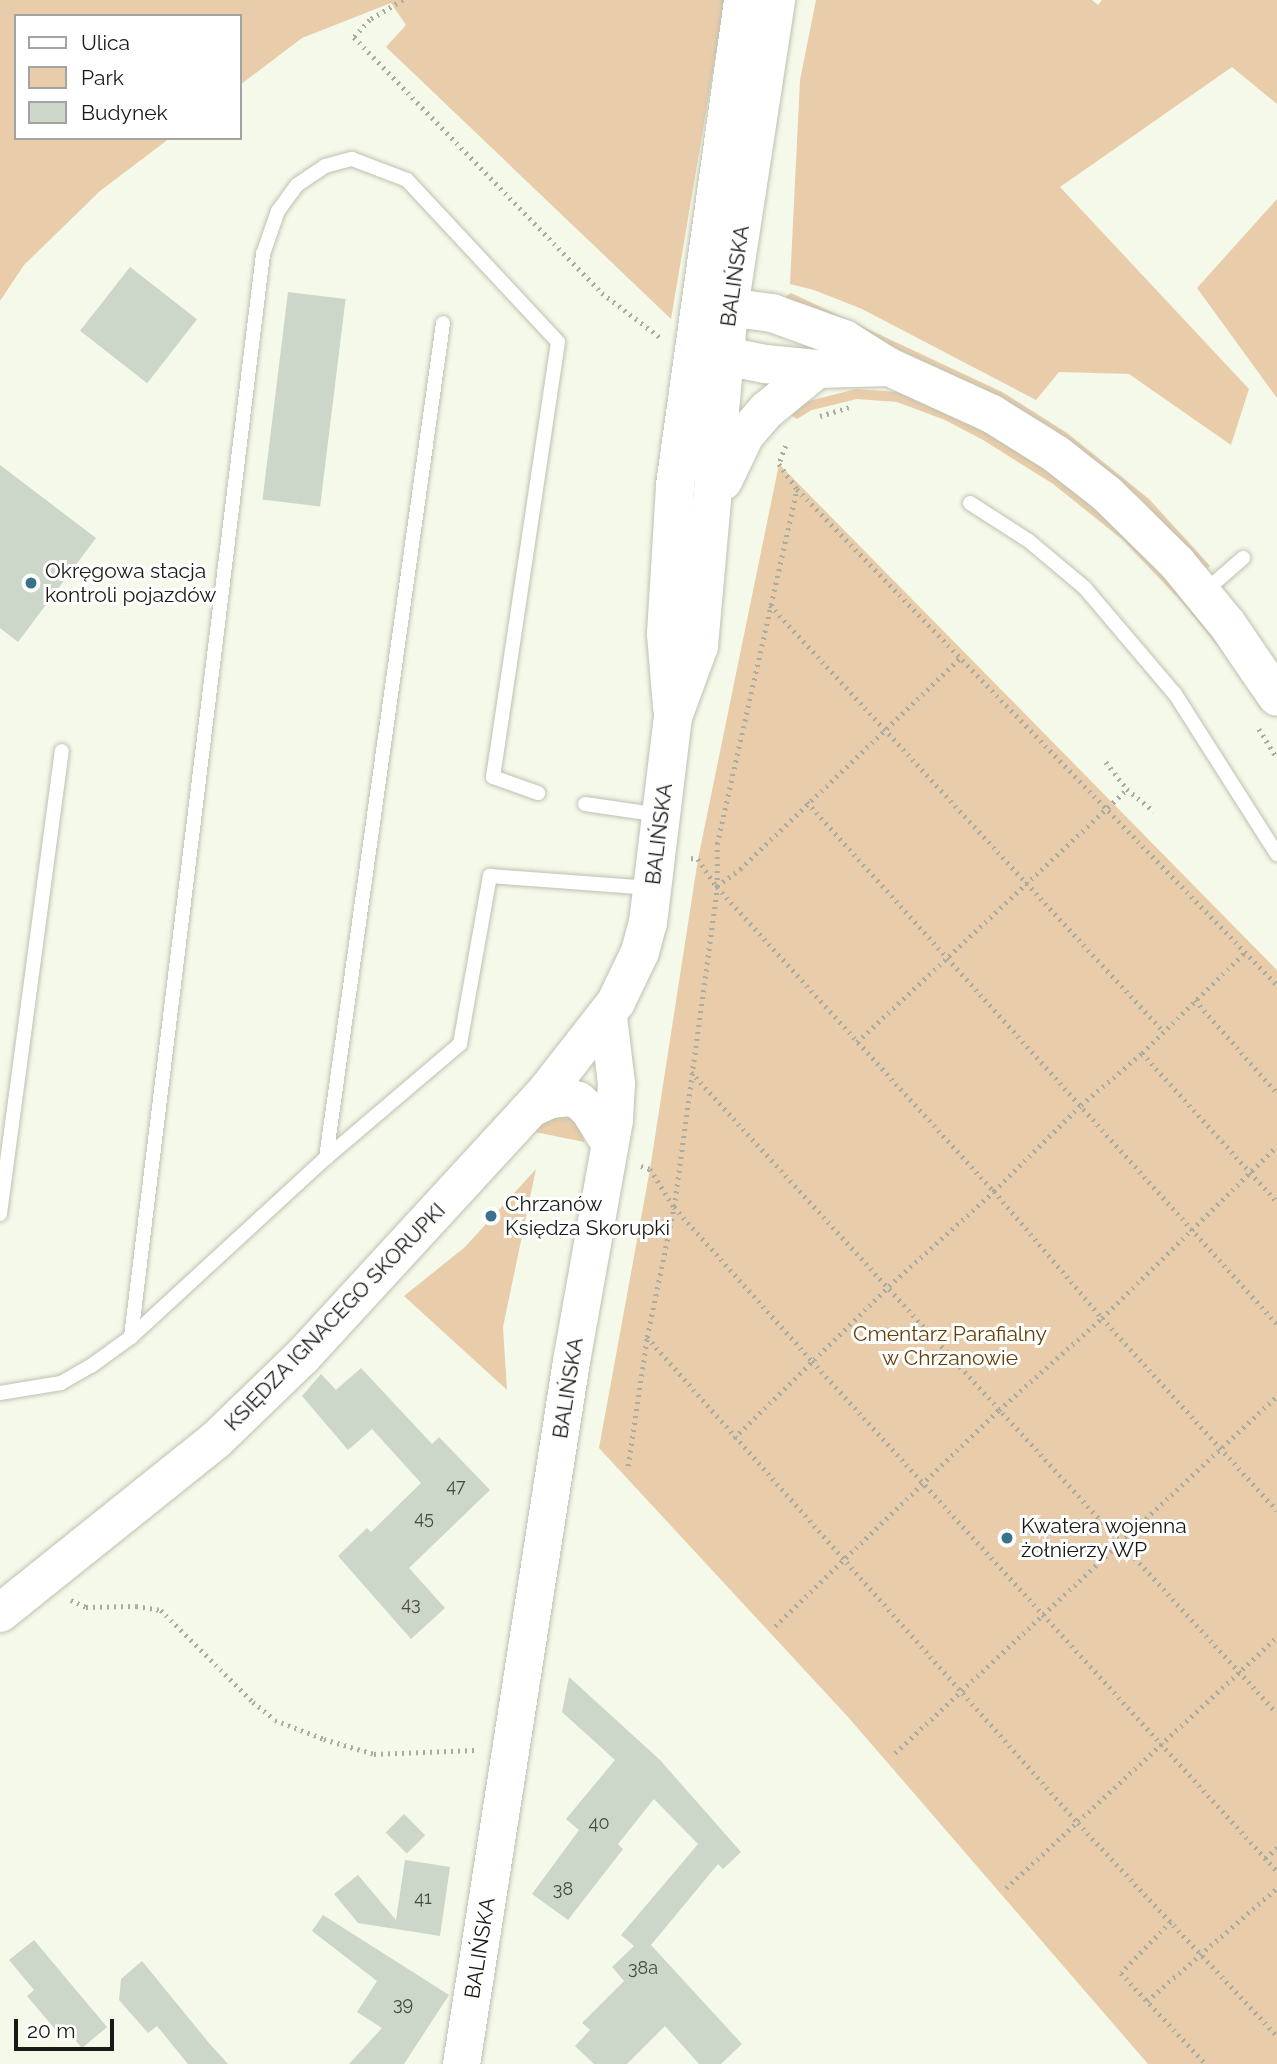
<!DOCTYPE html>
<meta charset="utf-8">
<style>
body{margin:0}
#map{position:relative;width:1277px;height:2064px;overflow:hidden;background:#f5f9e9;font-family:Raleway,sans-serif}
div>[style]{position:absolute}
.green>*{inset:0;background:#e9cdab}
.building>*{inset:0;background:#ccd6c9;transform-origin:0 0}
.path>*{height:4.5px;margin-top:-2.25px;transform-origin:0;background:repeating-linear-gradient(90deg,#a9aca0 0 2px,transparent 0 7px)}
.roads{filter:drop-shadow(0 0 2px #bdc1b2) drop-shadow(0 0 2px #bdc1b2)}
.service>*{height:14px;margin:-7px;padding:0 7px;transform-origin:7px;border-radius:7px;background:#fff}
.tertiary>*{height:37px;margin:-18.5px;padding:0 18.5px;transform-origin:18.5px;border-radius:18.5px;background:#fff}
.secondary>*{height:38px;margin:-19px;padding:0 19px;transform-origin:19px;border-radius:19px;background:#fff}
.dots>*{width:19px;height:19px;translate:-50% -50%;box-sizing:border-box;border:4px solid #fff;border-radius:50%}
span{translate:-50% -50%;white-space:nowrap;text-align:center;line-height:1.15;-webkit-text-stroke:6px #fff;paint-order:stroke}
.number-label{font-size:18px;color:#464942}
.number-label span{-webkit-text-stroke-width:0}
.street-label{font-size:21px;color:#191a15}
.poi-label{font-size:21px;color:#191a15}
.left{translate:0 -50%;text-align:left}
.park-label{font-size:21px;color:#644004}
.legend{position:absolute;left:14px;top:14px;width:228px;height:126px;box-sizing:border-box;background:#fff;border:2px solid #a3a3a1;margin:0;padding:9px 12px;list-style:none;font-size:21px;color:#191a15}
.legend li{display:flex;align-items:center;gap:14px;height:35px}
.legend b{width:35px;border:2px solid #a3a3a1}
.scale{position:absolute;left:14px;top:2019px;width:100px;height:32px;box-sizing:border-box;border:4px solid #191a15;border-top:0;padding-left:9px;font-size:21px;line-height:24px;white-space:nowrap;color:#191a15;-webkit-text-stroke:5px #fff;paint-order:stroke}
</style>
<div id="map">
<div class="green">
<div style="clip-path:polygon(0 0,725px 0,671px 319px,386px 47px,406px 25px,391px 3px,302px 38px,240px 85px,240px 16px,16px 16px,16px 138px,170px 138px,100px 191px,24px 265px,0 301px)"></div>
<div style="clip-path:polygon(816px 0,1092px 0,1098px 5px,1102px 0,1277px 0,1277px 104px,1232px 67px,1060px 187px,1249px 389px,1231px 445px,1129px 374px,1059px 372px,1036px 400px,862px 309px,814px 290px,790px 284px,800px 80px)"></div>
<div style="clip-path:polygon(1277px 199px,1277px 398px,1197px 288px)"></div>
<div style="clip-path:polygon(791px 293px,1002px 392px,1067px 433px,1149px 499px,1210px 566px,1207px 569px,1140px 498px,1052px 428px,990px 392px,785px 297px)"></div>
<div style="clip-path:polygon(856px 389px,899px 392px,949px 411px,1059px 476px,1130px 533px,1271px 710px,1261px 710px,1238px 671px,1181px 601px,1123px 540px,1053px 484px,983px 440px,945px 420px,897px 402px,857px 399px,812px 410px,797px 419px,788px 413px,809px 401px)"></div>
<div style="clip-path:polygon(779px 464px,1277px 970px,1277px 2064px,1148px 2064px,848px 1717px,599px 1448px,650px 1169px,698px 859px)"></div>
<div style="clip-path:polygon(559px 1115px,573px 1119px,582px 1128px,584px 1142px,535px 1132px,545px 1120px)"></div>
<div style="clip-path:polygon(536px 1169px,503px 1327px,507px 1390px,404px 1296px,465px 1247px)"></div>
</div>
<div class="building">
<div style="left:130px;top:267px;width:85px;height:81px;rotate:38deg"></div>
<div style="left:288px;top:292px;width:58px;height:209px;rotate:7deg"></div>
<div style="clip-path:polygon(0 465px,96px 538px,18px 642px,0 628px)"></div>
<div style="clip-path:polygon(361px 1368px,432px 1444px,439px 1437px,490px 1490px,409px 1568px,445px 1608px,411px 1639px,338px 1556px,367px 1528px,371px 1532px,421px 1483px,372px 1429px,348px 1450px,302px 1396px,321px 1374px,336px 1390px)"></div>
<div style="clip-path:polygon(569px 1677px,660px 1760px,741px 1852px,723px 1869px,718px 1864px,651px 1945px,742px 2044px,721px 2064px,699px 2064px,665px 2026px,627px 2064px,594px 2064px,575px 2046px,590px 2030px,582px 2023px,624px 1981px,612px 1967px,634px 1946px,621px 1935px,698px 1844px,654px 1799px,618px 1844px,623px 1849px,568px 1920px,532px 1894px,579px 1830px,566px 1819px,615px 1760px,562px 1712px)"></div>
<div style="left:404px;top:1814px;width:30px;height:26px;rotate:45deg"></div>
<div style="clip-path:polygon(405px 1860px,450px 1867px,440px 1936px,358px 1923px,334px 1894px,358px 1875px,396px 1920px)"></div>
<div style="clip-path:polygon(323px 1915px,449px 1995px,404px 2064px,349px 2064px,382px 2028px,357px 2012px,377px 1981px,312px 1931px)"></div>
<div style="clip-path:polygon(34px 1940px,107px 2027px,82px 2048px,66px 2030px,60px 2035px,27px 1996px,34px 1990px,9px 1960px)"></div>
<div style="clip-path:polygon(142px 1961px,209px 2043px,228px 2064px,188px 2064px,157px 2026px,148px 2033px,119px 2000px,121px 1979px)"></div>
</div>
<div class="path">
<div style="left:403px;top:0;width:39px;rotate:149deg"></div>
<div style="left:370px;top:20px;width:23px;rotate:133deg"></div>
<div style="left:354px;top:37px;width:356px;rotate:45.9deg"></div>
<div style="left:602px;top:293px;width:74px;rotate:37.3deg"></div>
<div style="left:820px;top:416px;width:34px;rotate:-17deg"></div>
<div style="left:786px;top:446px;width:19px;rotate:111deg"></div>
<div style="left:779px;top:464px;width:31px;rotate:54deg"></div>
<div style="left:797px;top:489px;width:690px;rotate:45.94deg"></div>
<div style="left:770px;top:605px;width:581px;rotate:47.3deg"></div>
<div style="left:1259px;top:729px;width:34px;rotate:58deg"></div>
<div style="left:1106px;top:762px;width:34px;rotate:52deg"></div>
<div style="left:1127px;top:789px;width:35px;rotate:40deg"></div>
<div style="left:807px;top:802px;width:702px;rotate:48deg"></div>
<div style="left:691px;top:858px;width:7px;rotate:8deg"></div>
<div style="left:698px;top:859px;width:34px;rotate:56deg"></div>
<div style="left:717px;top:887px;width:411px;rotate:47.7deg"></div>
<div style="left:994px;top:1191px;width:167px;rotate:49.6deg"></div>
<div style="left:1102px;top:1318px;width:260px;rotate:47.7deg"></div>
<div style="left:717px;top:886px;width:29px;rotate:-36deg"></div>
<div style="left:740px;top:869px;width:305px;rotate:-43.8deg"></div>
<div style="left:1195px;top:1000px;width:124px;rotate:48.6deg"></div>
<div style="left:857px;top:1042px;width:370px;rotate:-43.1deg"></div>
<div style="left:1142px;top:1053px;width:201px;rotate:47.8deg"></div>
<div style="left:691px;top:1072px;width:868px;rotate:47.57deg"></div>
<div style="left:641px;top:1166px;width:9px;rotate:18deg"></div>
<div style="left:650px;top:1169px;width:45px;rotate:57.7deg"></div>
<div style="left:674px;top:1207px;width:207px;rotate:48.1deg"></div>
<div style="left:812px;top:1361px;width:690px;rotate:47.64deg"></div>
<div style="left:647px;top:1337px;width:650px;rotate:48.43deg"></div>
<div style="left:1078px;top:1823px;width:291px;rotate:46.9deg"></div>
<div style="left:734px;top:1438px;width:217px;rotate:-44.4deg"></div>
<div style="left:889px;top:1286px;width:142px;rotate:-42.1deg"></div>
<div style="left:994px;top:1191px;width:122px;rotate:-44.7deg"></div>
<div style="left:1081px;top:1105px;width:80px;rotate:-40.4deg"></div>
<div style="left:1142px;top:1053px;width:144px;rotate:-44.4deg"></div>
<div style="left:628px;top:1466px;width:130px;rotate:-81.6deg"></div>
<div style="left:647px;top:1337px;width:133px;rotate:-78.3deg"></div>
<div style="left:674px;top:1207px;width:323px;rotate:-82.3deg"></div>
<div style="left:717px;top:887px;width:43px;rotate:-90deg"></div>
<div style="left:717px;top:844px;width:364px;rotate:-77.3deg"></div>
<div style="left:71px;top:1600px;width:17px;rotate:25deg"></div>
<div style="left:86px;top:1607px;width:50px;rotate:-1.1deg"></div>
<div style="left:136px;top:1606px;width:25px;rotate:9deg"></div>
<div style="left:161px;top:1610px;width:130px;rotate:45deg"></div>
<div style="left:253px;top:1702px;width:28px;rotate:39deg"></div>
<div style="left:275px;top:1720px;width:53px;rotate:21.2deg"></div>
<div style="left:324px;top:1739px;width:52px;rotate:16.7deg"></div>
<div style="left:374px;top:1754px;width:101px;rotate:-2.3deg"></div>
<div style="left:775px;top:1626px;width:311px;rotate:-44deg"></div>
<div style="left:999px;top:1410px;width:138px;rotate:-41.8deg"></div>
<div style="left:1102px;top:1318px;width:245px;rotate:-44.5deg"></div>
<div style="left:895px;top:1753px;width:523px;rotate:-43.06deg"></div>
<div style="left:1265px;top:1858px;width:16px;rotate:-40deg"></div>
<div style="left:1006px;top:1888px;width:369px;rotate:-42.8deg"></div>
<div style="left:1171px;top:1922px;width:71px;rotate:134.4deg"></div>
<div style="left:1121px;top:1973px;width:125px;rotate:47deg"></div>
<div style="left:1147px;top:2001px;width:172px;rotate:-41deg"></div>
</div>
<div class="roads">
<div class="service">
<div style="left:970px;top:503px;width:70px;rotate:32.8deg"></div>
<div style="left:1029px;top:541px;width:73px;rotate:40deg"></div>
<div style="left:1085px;top:588px;width:139px;rotate:49.7deg"></div>
<div style="left:1175px;top:694px;width:190px;rotate:57.5deg"></div>
<div style="left:1204px;top:592px;width:52px;rotate:-41.1deg"></div>
<div style="left:585px;top:804px;width:76px;rotate:8.3deg"></div>
<div style="left:326px;top:1158px;width:843px;rotate:-82.02deg"></div>
<div style="left:0;top:1214px;width:467px;rotate:-82.4deg"></div>
<div style="left:131px;top:1337px;width:1091px;rotate:-83.05deg"></div>
<div style="left:263px;top:254px;width:46px;rotate:-70.8deg"></div>
<div style="left:278px;top:211px;width:32px;rotate:-54deg"></div>
<div style="left:297px;top:185px;width:34px;rotate:-34deg"></div>
<div style="left:325px;top:166px;width:28px;rotate:-15deg"></div>
<div style="left:352px;top:159px;width:59px;rotate:20.9deg"></div>
<div style="left:407px;top:180px;width:221px;rotate:47deg"></div>
<div style="left:558px;top:342px;width:440px;rotate:98.5deg"></div>
<div style="left:493px;top:777px;width:48px;rotate:19.6deg"></div>
<div style="left:0;top:1393px;width:62px;rotate:-9.3deg"></div>
<div style="left:61px;top:1383px;width:34px;rotate:-30deg"></div>
<div style="left:91px;top:1366px;width:49px;rotate:-35.9deg"></div>
<div style="left:131px;top:1337px;width:265px;rotate:-42.6deg"></div>
<div style="left:326px;top:1158px;width:176px;rotate:-40.4deg"></div>
<div style="left:460px;top:1044px;width:171px;rotate:-79.9deg"></div>
<div style="left:490px;top:876px;width:161px;rotate:4.3deg"></div>
</div>
<div class="tertiary">
<div style="left:533px;top:1107px;width:19px;rotate:-25deg"></div>
<div style="left:550px;top:1099px;width:19px;rotate:-6deg"></div>
<div style="left:569px;top:1097px;width:9px;rotate:18deg"></div>
<div style="left:578px;top:1100px;width:13px;rotate:42deg"></div>
<div style="left:588px;top:1109px;width:40px;rotate:58deg"></div>
<div style="left:461px;top:2064px;width:712px;rotate:-81.11deg"></div>
<div style="left:571px;top:1361px;width:246px;rotate:-79.9deg"></div>
<div style="left:614px;top:1119px;width:36px;rotate:-87deg"></div>
<div style="left:616px;top:1083px;width:66px;rotate:-96.9deg"></div>
</div>
<div class="secondary">
<div style="left:703px;top:304px;width:70px;rotate:7.4deg"></div>
<div style="left:772px;top:313px;width:77px;rotate:19.9deg"></div>
<div style="left:844px;top:339px;width:53px;rotate:31.9deg"></div>
<div style="left:889px;top:367px;width:113px;rotate:24.5deg"></div>
<div style="left:992px;top:414px;width:75px;rotate:32deg"></div>
<div style="left:1056px;top:454px;width:65px;rotate:38.1deg"></div>
<div style="left:1107px;top:494px;width:98px;rotate:44.6deg"></div>
<div style="left:1177px;top:563px;width:79px;rotate:50.7deg"></div>
<div style="left:1227px;top:624px;width:88px;rotate:55.6deg"></div>
<div style="left:700px;top:351px;width:66px;rotate:11.3deg"></div>
<div style="left:765px;top:364px;width:52px;rotate:5.5deg"></div>
<div style="left:817px;top:369px;width:72px;rotate:-1.6deg"></div>
<div style="left:723px;top:481px;width:51px;rotate:-64.4deg"></div>
<div style="left:745px;top:435px;width:33px;rotate:-49deg"></div>
<div style="left:767px;top:410px;width:65px;rotate:-39.4deg"></div>
<div style="left:672px;top:707px;width:73px;rotate:-94.7deg"></div>
<div style="left:666px;top:634px;width:149px;rotate:-86.5deg"></div>
<div style="left:675px;top:485px;width:490px;rotate:-82deg"></div>
<div style="left:0;top:1613px;width:277px;rotate:-38.7deg"></div>
<div style="left:216px;top:1440px;width:120px;rotate:-44deg"></div>
<div style="left:302px;top:1357px;width:359px;rotate:-47.4deg"></div>
<div style="left:545px;top:1093px;width:115px;rotate:-52deg"></div>
<div style="left:616px;top:1002px;width:55px;rotate:-64.4deg"></div>
<div style="left:640px;top:952px;width:30px;rotate:-75deg"></div>
<div style="left:648px;top:923px;width:208px;rotate:-83.1deg"></div>
<div style="left:673px;top:717px;width:76px;rotate:-69.9deg"></div>
<div style="left:699px;top:646px;width:339px;rotate:-84.9deg"></div>
<div style="left:729px;top:308px;width:312px;rotate:-81.3deg"></div>
</div>
</div>
<div class="dots">
<div style="left:31px;top:583px;background:#39728b"></div>
<div style="left:491px;top:1216px;background:#39728b"></div>
<div style="left:1007px;top:1538px;background:#39728b"></div>
</div>
<div class="number-label">
<span style="left:456px;top:1486px">47</span>
<span style="left:424px;top:1518px">45</span>
<span style="left:411px;top:1604px">43</span>
<span style="left:599px;top:1823px">40</span>
<span style="left:563px;top:1889px">38</span>
<span style="left:423px;top:1898px">41</span>
<span style="left:643px;top:1968px">38a</span>
<span style="left:403px;top:2004px">39</span>
</div>
<div class="street-label">
<span style="left:735px;top:276px;rotate:-82deg">BALIŃSKA</span>
<span style="left:659px;top:834px;rotate:-83deg">BALIŃSKA</span>
<span style="left:335px;top:1317px;rotate:-46deg">KSIĘDZA IGNACEGO SKORUPKI</span>
<span style="left:568px;top:1388px;rotate:-81deg">BALIŃSKA</span>
<span style="left:480px;top:1948px;rotate:-81deg">BALIŃSKA</span>
</div>
<div class="poi-label">
<span class="left" style="left:45px;top:583px">Okręgowa stacja<br>kontroli pojazdów</span>
<span class="left" style="left:505px;top:1216px">Chrzanów<br>Księdza Skorupki</span>
<span class="left" style="left:1021px;top:1538px">Kwatera wojenna<br>żołnierzy WP</span>
</div>
<div class="park-label">
<span style="left:950px;top:1346px">Cmentarz Parafialny<br>w Chrzanowie</span>
</div>
<ul class="legend">
<li><b style="height:9px;background:#fff"></b>Ulica</li>
<li><b style="height:19px;background:#e9cdab"></b>Park</li>
<li><b style="height:19px;background:#ccd6c9"></b>Budynek</li>
</ul>
<div class="scale">20 m</div>
</div>
